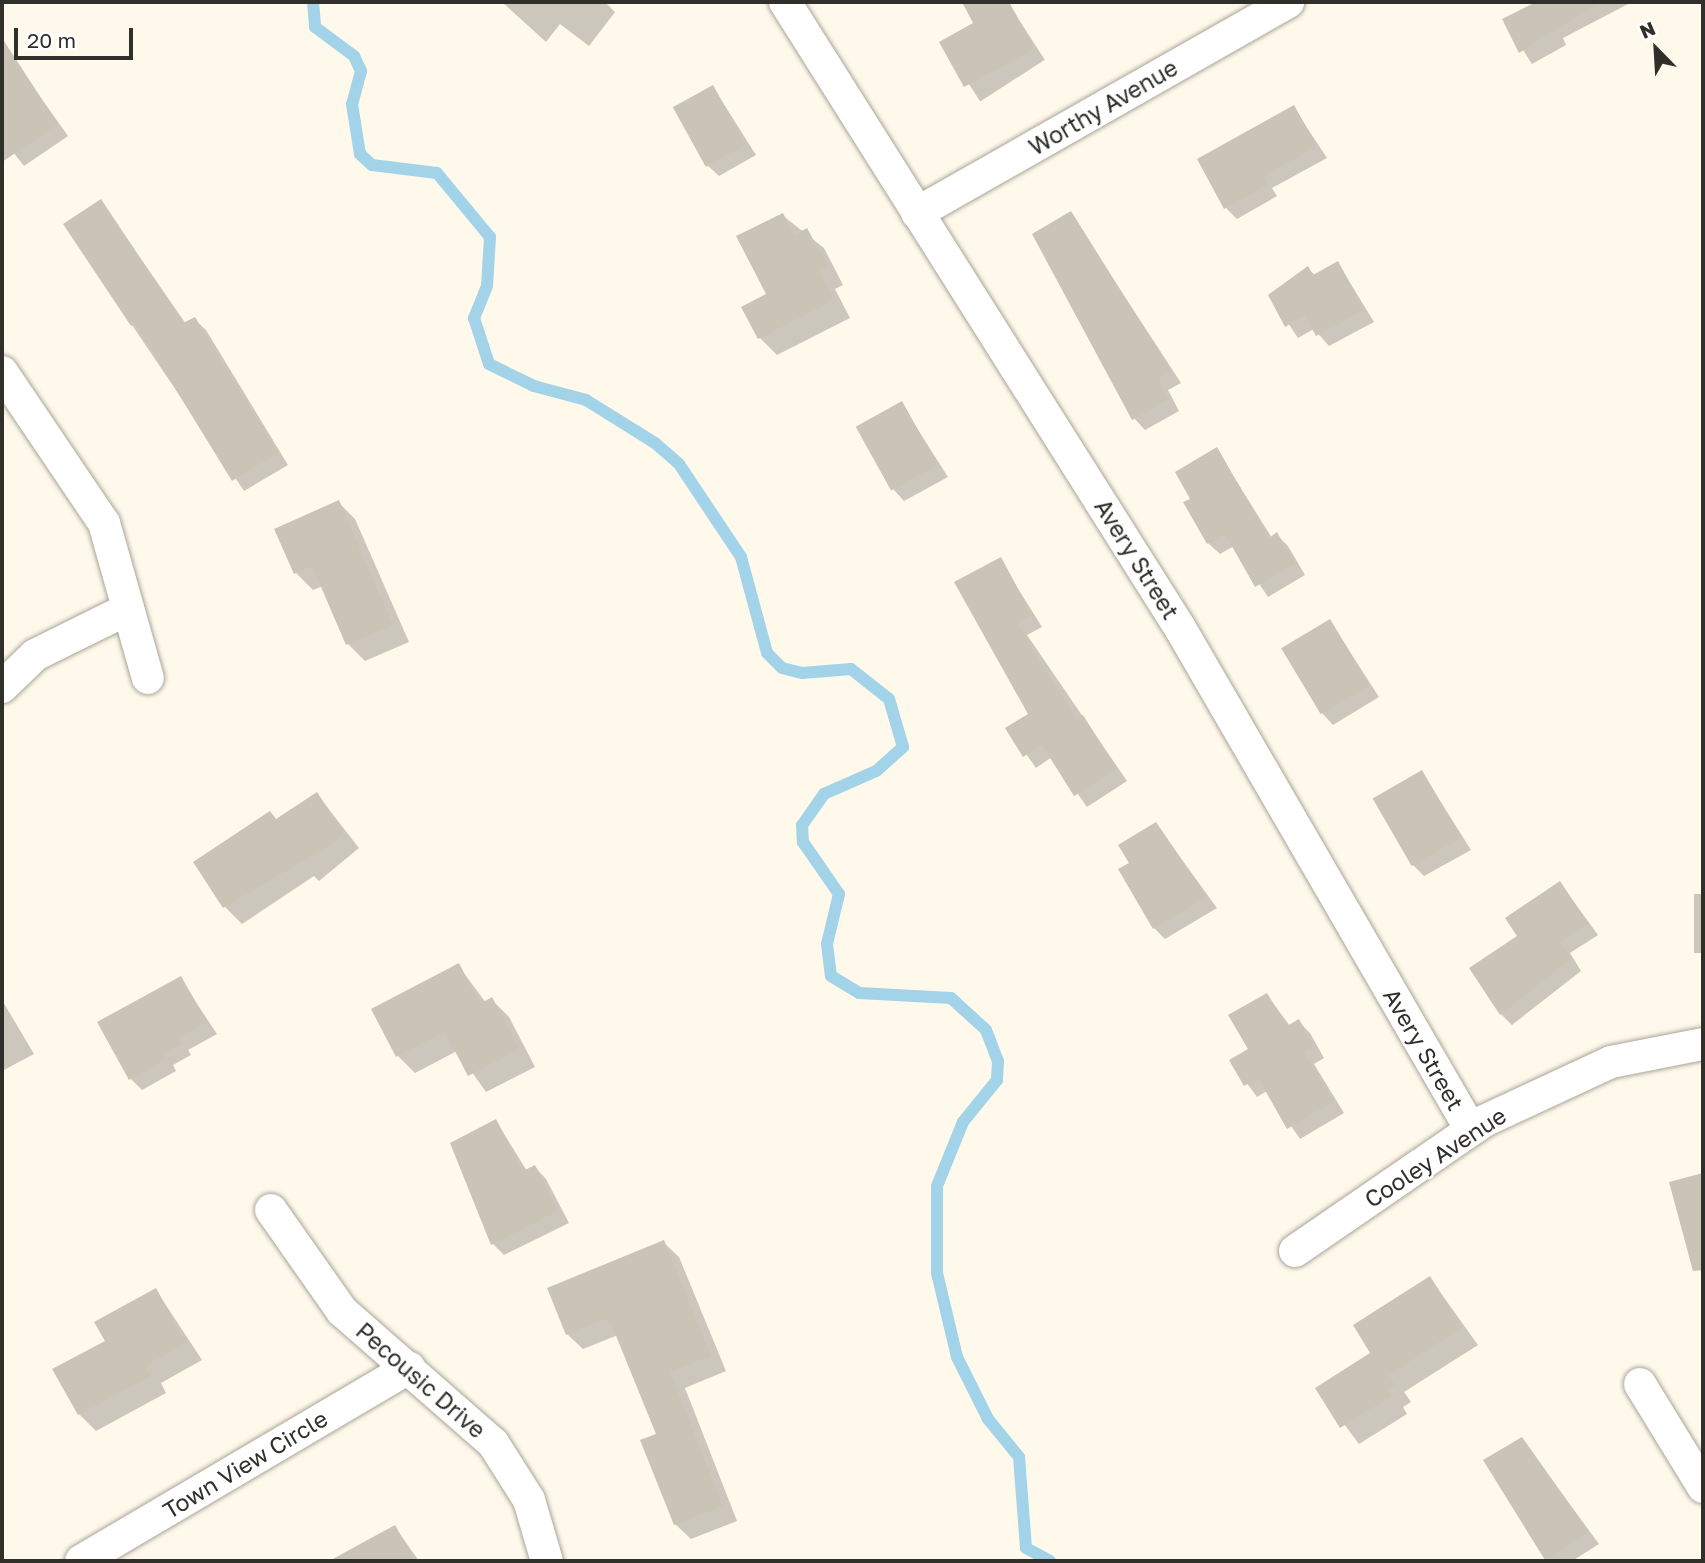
<!DOCTYPE html>
<style>
body{margin:0}
#map{position:relative;width:1705px;height:1563px;overflow:hidden;background:#fef9eb;font-family:"Golos Text",sans-serif}
div>[style]{position:absolute}
.shadow>*{inset:0;background:#0003;transform-origin:0 0}
.stream>*{height:12px;margin:-6px;padding:0 6px;transform-origin:6px;border-radius:6px;background:#a2d3e8}
.building>*{inset:0;background:#cac4b7;transform-origin:0 0}
.roads{filter:drop-shadow(0 0 2px #aaa598) drop-shadow(0 0 2px #aaa598)}
.minor>*{height:32px;margin:-16px;padding:0 16px;transform-origin:16px;border-radius:16px;background:#fff}
span{translate:-50% -50%;white-space:nowrap;text-align:center;line-height:1.15;-webkit-text-stroke:5px #fff;paint-order:stroke}
.street-label{font-size:23px;color:#312f2a}
.frame{position:absolute;inset:0;border:4px solid #312f2a;pointer-events:none}
.north{position:absolute;left:1621px;top:14px;width:70px;height:70px;-webkit-text-stroke:5px #fff;paint-order:stroke;rotate:336deg;font-size:19px;font-weight:700;line-height:28px;text-align:center;color:#312f2a}
.north::after{content:'';display:block;margin:auto;width:24px;height:32px;background:#312f2a;clip-path:polygon(50% 0,100% 100%,50% 72%,0 100%)}
.scale{position:absolute;left:14px;top:28px;width:119px;height:32px;box-sizing:border-box;border:4px solid #312f2a;border-top:0;padding-left:9px;font-size:21px;line-height:24px;white-space:nowrap;color:#312f2a;-webkit-text-stroke:5px #fff;paint-order:stroke}
</style>
<div id="map">
<div class="shadow">
<div style="clip-path:polygon(502px 2px,605px 2px,615px 12px,589px 46px,560px 24px,546px 42px)"></div>
<div style="clip-path:polygon(1539px 2px,1632px 2px,1563px 38px,1566px 45px,1532px 64px,1504px 20px)"></div>
<div style="left:1010px;top:6px;width:64px;height:77px;rotate:57deg"></div>
<div style="clip-path:polygon(14px 60px,68px 136px,24px 166px,2px 138px,2px 68px)"></div>
<div style="clip-path:polygon(713px 87px,756px 155px,719px 176px,707px 165px)"></div>
<div style="clip-path:polygon(1294px 108px,1327px 158px,1272px 188px,1277px 196px,1237px 219px,1226px 208px)"></div>
<div style="clip-path:polygon(101px 201px,186px 324px,194px 319px,206px 330px,288px 465px,244px 491px,132px 325px)"></div>
<div style="clip-path:polygon(1071px 214px,1181px 383px,1168px 390px,1179px 411px,1145px 430px,1134px 418px)"></div>
<div style="clip-path:polygon(782px 215px,824px 248px,843px 285px,835px 289px,850px 318px,777px 355px,760px 338px)"></div>
<div style="clip-path:polygon(1338px 263px,1374px 322px,1329px 346px,1314px 329px,1298px 338px,1270px 296px,1308px 269px,1315px 275px)"></div>
<div style="clip-path:polygon(901px 403px,948px 477px,904px 501px,893px 489px)"></div>
<div style="clip-path:polygon(1217px 450px,1272px 538px,1277px 535px,1288px 546px,1305px 575px,1268px 597px,1234px 546px,1220px 554px,1208px 543px,1192px 499px)"></div>
<div style="clip-path:polygon(338px 502px,355px 519px,409px 642px,365px 661px,348px 644px,323px 586px,313px 590px,296px 573px)"></div>
<div style="clip-path:polygon(1000px 560px,1042px 627px,1027px 635px,1127px 781px,1087px 807px,1052px 757px,1036px 768px,1008px 728px,1030px 714px)"></div>
<div style="clip-path:polygon(1330px 621px,1379px 697px,1333px 725px,1322px 713px)"></div>
<div style="clip-path:polygon(1422px 772px,1471px 850px,1424px 876px,1413px 865px)"></div>
<div style="clip-path:polygon(317px 794px,359px 848px,319px 881px,314px 876px,242px 924px,225px 907px,277px 820px)"></div>
<div style="clip-path:polygon(1156px 824px,1217px 908px,1165px 939px,1154px 928px,1131px 864px)"></div>
<div style="clip-path:polygon(1560px 883px,1598px 935px,1570px 953px,1581px 971px,1512px 1025px,1501px 1014px,1520px 936px)"></div>
<div style="left:1694px;top:894px;width:9px;height:59px"></div>
<div style="clip-path:polygon(458px 965px,486px 1003px,492px 1000px,509px 1017px,535px 1067px,486px 1092px,457px 1051px,415px 1073px,398px 1056px)"></div>
<div style="clip-path:polygon(180px 978px,217px 1034px,188px 1050px,191px 1055px,173px 1065px,176px 1071px,142px 1090px,131px 1079px)"></div>
<div style="clip-path:polygon(1267px 995px,1290px 1026px,1298px 1021px,1310px 1033px,1324px 1058px,1314px 1064px,1344px 1113px,1300px 1139px,1267px 1091px,1257px 1097px,1231px 1061px,1250px 1050px)"></div>
<div style="clip-path:polygon(2px 1000px,34px 1054px,2px 1071px)"></div>
<div style="clip-path:polygon(496px 1121px,527px 1171px,535px 1167px,546px 1179px,569px 1223px,504px 1255px,493px 1244px)"></div>
<div style="clip-path:polygon(663px 1242px,679px 1257px,726px 1371px,685px 1388px,737px 1521px,691px 1539px,675px 1524px,658px 1435px,618px 1335px,583px 1349px,567px 1334px)"></div>
<div style="clip-path:polygon(1430px 1278px,1478px 1345px,1404px 1392px,1411px 1402px,1403px 1407px,1407px 1414px,1359px 1444px,1317px 1388px,1372px 1353px)"></div>
<div style="clip-path:polygon(156px 1290px,202px 1360px,161px 1383px,166px 1393px,96px 1431px,79px 1414px,107px 1341px)"></div>
<div style="clip-path:polygon(1522px 1439px,1599px 1544px,1572px 1561px,1547px 1559px)"></div>
<div style="clip-path:polygon(395px 1527px,419px 1561px,341px 1561px)"></div>
</div>
<div class="stream">
<div style="left:313px;top:2px;width:25px;rotate:85deg"></div>
<div style="left:315px;top:27px;width:49px;rotate:36.6deg"></div>
<div style="left:354px;top:56px;width:17px;rotate:65deg"></div>
<div style="left:361px;top:71px;width:34px;rotate:105deg"></div>
<div style="left:352px;top:104px;width:51px;rotate:80.9deg"></div>
<div style="left:360px;top:154px;width:16px;rotate:43deg"></div>
<div style="left:372px;top:165px;width:65px;rotate:7deg"></div>
<div style="left:437px;top:173px;width:83px;rotate:50.4deg"></div>
<div style="left:490px;top:237px;width:49px;rotate:93.5deg"></div>
<div style="left:487px;top:286px;width:35px;rotate:112deg"></div>
<div style="left:474px;top:318px;width:48px;rotate:71.9deg"></div>
<div style="left:489px;top:364px;width:50px;rotate:26.1deg"></div>
<div style="left:534px;top:386px;width:54px;rotate:15.1deg"></div>
<div style="left:586px;top:400px;width:81px;rotate:31.9deg"></div>
<div style="left:655px;top:443px;width:32px;rotate:41deg"></div>
<div style="left:679px;top:464px;width:112px;rotate:56.3deg"></div>
<div style="left:741px;top:557px;width:99px;rotate:74.8deg"></div>
<div style="left:767px;top:653px;width:21px;rotate:45deg"></div>
<div style="left:782px;top:668px;width:21px;rotate:14deg"></div>
<div style="left:802px;top:673px;width:49px;rotate:-4.7deg"></div>
<div style="left:851px;top:669px;width:48px;rotate:38.3deg"></div>
<div style="left:889px;top:699px;width:50px;rotate:73.7deg"></div>
<div style="left:903px;top:747px;width:36px;rotate:138deg"></div>
<div style="left:876px;top:771px;width:57px;rotate:156.1deg"></div>
<div style="left:824px;top:794px;width:38px;rotate:125deg"></div>
<div style="left:802px;top:825px;width:17px;rotate:87deg"></div>
<div style="left:803px;top:842px;width:63px;rotate:55.3deg"></div>
<div style="left:839px;top:894px;width:51px;rotate:103.5deg"></div>
<div style="left:827px;top:944px;width:32px;rotate:83deg"></div>
<div style="left:831px;top:976px;width:33px;rotate:31deg"></div>
<div style="left:859px;top:993px;width:92px;rotate:3.1deg"></div>
<div style="left:951px;top:998px;width:47px;rotate:42.4deg"></div>
<div style="left:986px;top:1030px;width:33px;rotate:69deg"></div>
<div style="left:998px;top:1061px;width:19px;rotate:93deg"></div>
<div style="left:997px;top:1080px;width:54px;rotate:129deg"></div>
<div style="left:963px;top:1122px;width:69px;rotate:112.1deg"></div>
<div style="left:937px;top:1186px;width:87px;rotate:90deg"></div>
<div style="left:937px;top:1273px;width:86px;rotate:76.6deg"></div>
<div style="left:957px;top:1357px;width:69px;rotate:63.4deg"></div>
<div style="left:988px;top:1419px;width:49px;rotate:50.8deg"></div>
<div style="left:1019px;top:1457px;width:91px;rotate:85.6deg"></div>
<div style="left:1026px;top:1548px;width:27px;rotate:28deg"></div>
</div>
<div class="building">
<div style="clip-path:polygon(962px 2px,1009px 2px,1035px 49px,964px 87px,939px 42px,973px 23px)"></div>
<div style="clip-path:polygon(1536px 2px,1600px 2px,1519px 53px,1502px 19px)"></div>
<div style="clip-path:polygon(2px 38px,58px 124px,2px 162px)"></div>
<div style="left:713px;top:85px;width:68px;height:46px;rotate:61deg"></div>
<div style="clip-path:polygon(1294px 105px,1317px 146px,1262px 177px,1267px 185px,1224px 209px,1197px 159px)"></div>
<div style="clip-path:polygon(101px 199px,183px 323px,195px 317px,278px 453px,232px 481px,135px 323px,131px 326px,63px 224px)"></div>
<div style="clip-path:polygon(1071px 211px,1171px 371px,1158px 379px,1169px 399px,1132px 420px,1032px 234px)"></div>
<div style="clip-path:polygon(783px 213px,794px 235px,807px 228px,828px 267px,819px 272px,834px 300px,758px 339px,741px 307px,766px 294px,736px 236px)"></div>
<div style="clip-path:polygon(1338px 261px,1364px 310px,1316px 336px,1305px 316px,1285px 327px,1268px 295px,1308px 266px,1313px 275px)"></div>
<div style="left:902px;top:401px;width:73px;height:53px;rotate:61deg"></div>
<div style="clip-path:polygon(1217px 447px,1269px 538px,1277px 532px,1295px 564px,1255px 587px,1225px 534px,1207px 544px,1183px 502px,1190px 499px,1175px 472px)"></div>
<div style="clip-path:polygon(339px 500px,393px 625px,346px 645px,312px 566px,294px 574px,274px 529px)"></div>
<div style="clip-path:polygon(1001px 557px,1032px 615px,1017px 623px,1076px 719px,1083px 715px,1117px 769px,1074px 796px,1042px 745px,1023px 757px,1005px 728px,1028px 714px,954px 582px)"></div>
<div style="left:1330px;top:619px;width:77px;height:57px;rotate:59deg"></div>
<div style="left:1422px;top:770px;width:78px;height:57px;rotate:60deg"></div>
<div style="clip-path:polygon(317px 792px,343px 831px,338px 840px,223px 908px,193px 862px,270px 811px,276px 819px)"></div>
<div style="clip-path:polygon(1156px 822px,1207px 897px,1153px 929px,1118px 869px,1129px 863px,1118px 845px)"></div>
<div style="clip-path:polygon(1560px 881px,1588px 923px,1560px 942px,1571px 959px,1500px 1015px,1469px 968px,1517px 936px,1505px 918px)"></div>
<div style="clip-path:polygon(459px 963px,480px 1004px,492px 997px,519px 1049px,468px 1076px,445px 1032px,396px 1057px,371px 1009px)"></div>
<div style="clip-path:polygon(181px 976px,207px 1022px,178px 1038px,182px 1044px,163px 1054px,166px 1059px,129px 1080px,97px 1022px)"></div>
<div style="clip-path:polygon(1267px 993px,1287px 1026px,1299px 1019px,1314px 1046px,1304px 1052px,1334px 1101px,1287px 1129px,1258px 1078px,1244px 1086px,1229px 1060px,1248px 1049px,1228px 1015px)"></div>
<div style="clip-path:polygon(496px 1119px,523px 1171px,535px 1165px,558px 1211px,491px 1245px,450px 1143px)"></div>
<div style="clip-path:polygon(1703px 1173px,1703px 1270px,1693px 1271px,1669px 1182px)"></div>
<div style="clip-path:polygon(664px 1240px,711px 1356px,670px 1372px,723px 1506px,674px 1525px,640px 1440px,656px 1434px,612px 1326px,604px 1319px,566px 1335px,547px 1288px)"></div>
<div style="clip-path:polygon(1430px 1276px,1462px 1327px,1389px 1375px,1395px 1385px,1387px 1390px,1391px 1396px,1340px 1428px,1315px 1388px,1370px 1353px,1353px 1325px)"></div>
<div style="clip-path:polygon(156px 1288px,186px 1343px,145px 1366px,151px 1376px,78px 1415px,52px 1369px,105px 1341px,94px 1322px)"></div>
<div style="clip-path:polygon(1522px 1437px,1589px 1532px,1545px 1560px,1483px 1460px)"></div>
<div style="clip-path:polygon(395px 1525px,415px 1561px,329px 1561px)"></div>
</div>
<div class="roads">
<div class="minor">
<div style="left:785px;top:2px;width:740px;rotate:57.75deg"></div>
<div style="left:1180px;top:628px;width:578px;rotate:59.89deg"></div>
<div style="left:917px;top:213px;width:427px;rotate:-29.6deg"></div>
<div style="left:2px;top:372px;width:182px;rotate:56deg"></div>
<div style="left:104px;top:523px;width:161px;rotate:74.2deg"></div>
<div style="left:2px;top:687px;width:46px;rotate:-44.1deg"></div>
<div style="left:35px;top:655px;width:104px;rotate:-26.3deg"></div>
<div style="left:271px;top:1210px;width:123px;rotate:54.9deg"></div>
<div style="left:342px;top:1311px;width:201px;rotate:41.2deg"></div>
<div style="left:493px;top:1443px;width:67px;rotate:57.7deg"></div>
<div style="left:529px;top:1500px;width:64px;rotate:73.6deg"></div>
<div style="left:1295px;top:1251px;width:229px;rotate:-34.5deg"></div>
<div style="left:1484px;top:1121px;width:140px;rotate:-24.9deg"></div>
<div style="left:1611px;top:1062px;width:94px;rotate:-11.1deg"></div>
<div style="left:1640px;top:1384px;width:121px;rotate:58.5deg"></div>
<div style="left:81px;top:1561px;width:381px;rotate:-30.5deg"></div>
</div>
</div>
<div class="street-label">
<span style="left:1103px;top:107px;rotate:-30deg">Worthy Avenue</span>
<span style="left:1137px;top:559px;rotate:58deg">Avery Street</span>
<span style="left:1424px;top:1049px;rotate:60deg">Avery Street</span>
<span style="left:1435px;top:1157px;rotate:-33deg">Cooley Avenue</span>
<span style="left:421px;top:1380px;rotate:41deg">Pecousic Drive</span>
<span style="left:245px;top:1464px;rotate:-31deg">Town View Circle</span>
</div>
<div class="frame"></div>
<div class="north">N</div>
<div class="scale">20 m</div>
</div>
